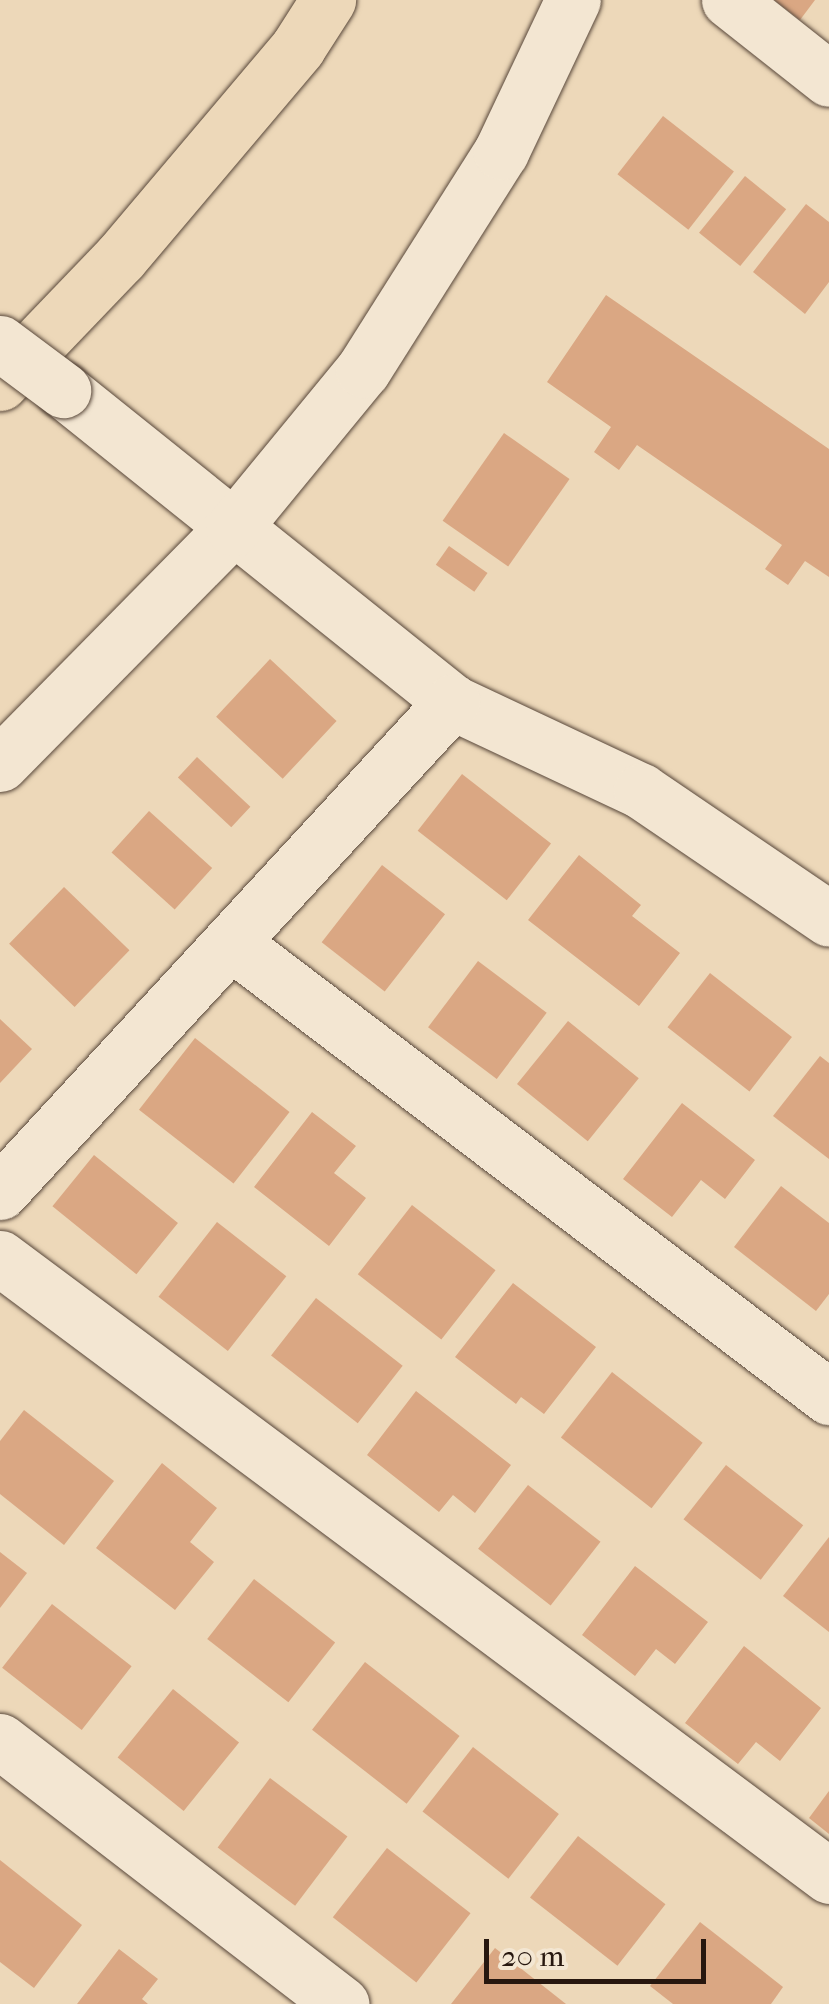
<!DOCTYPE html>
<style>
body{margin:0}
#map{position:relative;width:829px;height:2004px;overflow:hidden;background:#edd8b9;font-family:"IM FELL French Canon",serif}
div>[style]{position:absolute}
.building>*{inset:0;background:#daa783;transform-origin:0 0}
.roads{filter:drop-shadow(0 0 2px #58473a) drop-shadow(0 0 2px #58473a)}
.minor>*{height:55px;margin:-27.5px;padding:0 27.5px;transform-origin:27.5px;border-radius:27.5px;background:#f3e6d2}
.highway>*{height:55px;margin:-27.5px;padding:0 27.5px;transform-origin:27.5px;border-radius:27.5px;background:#edd8b9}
.bridges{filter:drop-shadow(0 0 2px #58473a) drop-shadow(0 0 2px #58473a)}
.minor-bridge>*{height:55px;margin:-27.5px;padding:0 27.5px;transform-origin:27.5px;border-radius:27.5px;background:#f3e6d2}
span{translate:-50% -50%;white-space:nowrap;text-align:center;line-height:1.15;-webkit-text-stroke:10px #f3e6d2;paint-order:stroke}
.scale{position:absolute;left:484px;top:1939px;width:222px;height:45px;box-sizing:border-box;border:5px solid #27170f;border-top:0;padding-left:12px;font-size:30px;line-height:35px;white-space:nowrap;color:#27170f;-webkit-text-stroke:8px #f3e6d2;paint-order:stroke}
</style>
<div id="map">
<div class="building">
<div style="clip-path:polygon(774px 0,815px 0,800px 20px)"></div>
<div style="left:663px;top:116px;width:90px;height:74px;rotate:38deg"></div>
<div style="left:745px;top:176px;width:53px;height:73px;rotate:39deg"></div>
<div style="clip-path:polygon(806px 204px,829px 222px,829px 282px,805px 314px,753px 272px)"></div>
<div style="clip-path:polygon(606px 295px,829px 449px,829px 577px,805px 561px,788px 585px,765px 569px,782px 545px,637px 445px,619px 470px,594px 452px,611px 427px,547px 382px)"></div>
<div style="left:504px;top:433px;width:80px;height:107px;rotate:35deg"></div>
<div style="left:449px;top:546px;width:47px;height:23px;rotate:35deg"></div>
<div style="left:270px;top:659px;width:91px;height:79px;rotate:43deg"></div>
<div style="left:197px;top:757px;width:73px;height:28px;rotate:43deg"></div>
<div style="left:462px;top:774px;width:113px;height:72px;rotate:38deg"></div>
<div style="left:149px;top:811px;width:85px;height:56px;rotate:42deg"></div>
<div style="clip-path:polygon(579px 855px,641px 905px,632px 916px,680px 953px,639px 1006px,528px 920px)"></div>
<div style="left:382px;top:865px;width:80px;height:98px;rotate:38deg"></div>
<div style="left:64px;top:887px;width:91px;height:79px;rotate:44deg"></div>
<div style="left:478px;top:961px;width:86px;height:83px;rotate:37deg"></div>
<div style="left:710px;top:973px;width:104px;height:69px;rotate:38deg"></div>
<div style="clip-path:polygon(0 1019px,32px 1049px,0 1083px)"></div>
<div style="left:568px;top:1021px;width:91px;height:81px;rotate:39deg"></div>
<div style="left:195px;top:1038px;width:120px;height:91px;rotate:38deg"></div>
<div style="clip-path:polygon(820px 1056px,829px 1063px,829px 1159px,773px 1116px)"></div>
<div style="clip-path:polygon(682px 1103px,755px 1160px,725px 1199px,701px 1180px,672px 1217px,623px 1179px)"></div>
<div style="clip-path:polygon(312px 1112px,356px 1146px,334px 1173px,366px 1198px,329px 1246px,254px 1187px)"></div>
<div style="left:94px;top:1155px;width:108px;height:66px;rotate:39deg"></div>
<div style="clip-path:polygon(781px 1186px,829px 1223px,829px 1294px,816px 1311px,734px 1247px)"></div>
<div style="left:412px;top:1205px;width:106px;height:88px;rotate:38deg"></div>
<div style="left:217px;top:1222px;width:88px;height:95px;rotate:38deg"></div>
<div style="clip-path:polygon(513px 1283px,596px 1347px,544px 1414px,521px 1397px,516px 1404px,455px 1357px)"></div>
<div style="left:316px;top:1298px;width:110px;height:73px;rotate:38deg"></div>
<div style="left:612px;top:1372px;width:115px;height:83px;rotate:38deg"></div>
<div style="clip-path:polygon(416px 1391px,511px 1465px,475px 1513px,453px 1495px,439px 1512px,367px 1455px)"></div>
<div style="clip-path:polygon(24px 1410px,114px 1481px,64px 1545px,0 1494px,0 1441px)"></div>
<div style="clip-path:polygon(162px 1463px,217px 1508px,190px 1542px,214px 1562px,175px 1610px,96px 1548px)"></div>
<div style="left:726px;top:1465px;width:98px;height:69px;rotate:38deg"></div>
<div style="left:528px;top:1485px;width:92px;height:81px;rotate:38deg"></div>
<div style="clip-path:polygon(829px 1537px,829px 1632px,783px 1596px)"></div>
<div style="clip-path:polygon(0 1552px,27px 1573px,0 1608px)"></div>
<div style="clip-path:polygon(635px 1566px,708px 1622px,675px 1664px,656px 1649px,635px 1676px,582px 1635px)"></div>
<div style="left:254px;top:1579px;width:103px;height:76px;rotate:38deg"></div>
<div style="left:52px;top:1604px;width:101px;height:81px;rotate:38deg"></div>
<div style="clip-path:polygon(744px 1646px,821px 1708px,780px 1761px,756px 1742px,738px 1764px,685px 1723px)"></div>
<div style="left:365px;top:1662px;width:120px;height:86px;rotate:38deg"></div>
<div style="left:173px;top:1689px;width:85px;height:88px;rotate:39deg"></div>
<div style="left:473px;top:1747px;width:109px;height:82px;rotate:38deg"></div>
<div style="left:270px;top:1778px;width:97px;height:87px;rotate:37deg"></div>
<div style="clip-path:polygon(829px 1791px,829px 1834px,809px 1818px)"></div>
<div style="left:578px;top:1836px;width:111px;height:78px;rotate:38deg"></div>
<div style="left:387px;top:1848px;width:106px;height:88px;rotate:38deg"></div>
<div style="clip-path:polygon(0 1860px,82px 1925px,34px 1988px,0 1962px)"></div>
<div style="clip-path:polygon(700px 1922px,783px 1987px,771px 2004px,673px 2004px,650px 1986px)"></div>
<div style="clip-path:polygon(495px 1948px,566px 2004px,451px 2004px)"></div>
<div style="clip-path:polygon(119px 1949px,158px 1979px,142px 1999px,148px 2004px,77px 2004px)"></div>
</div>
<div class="roads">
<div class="minor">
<div style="left:729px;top:0;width:127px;rotate:38.3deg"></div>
<div style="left:63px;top:390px;width:499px;rotate:38.7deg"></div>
<div style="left:452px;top:702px;width:209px;rotate:25.2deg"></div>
<div style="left:641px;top:791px;width:227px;rotate:34.2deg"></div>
<div style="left:0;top:764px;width:332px;rotate:-45.4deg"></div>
<div style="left:233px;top:528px;width:205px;rotate:-50.6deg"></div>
<div style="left:363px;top:370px;width:258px;rotate:-57.7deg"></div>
<div style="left:501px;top:152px;width:168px;rotate:-64.7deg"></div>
<div style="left:233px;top:944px;width:749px;rotate:37.24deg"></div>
<div style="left:0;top:1192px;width:667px;rotate:-47.31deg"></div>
<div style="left:0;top:1258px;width:1034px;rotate:36.7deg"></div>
<div style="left:0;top:1741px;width:431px;rotate:37.6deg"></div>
</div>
<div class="highway">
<div style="left:0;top:383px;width:173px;rotate:-46.2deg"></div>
<div style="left:120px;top:258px;width:276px;rotate:-49.8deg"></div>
<div style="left:298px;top:47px;width:56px;rotate:-57.4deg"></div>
</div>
</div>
<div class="bridges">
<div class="minor-bridge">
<div style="left:0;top:343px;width:79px;rotate:36.7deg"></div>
</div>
</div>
<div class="scale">20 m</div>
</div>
